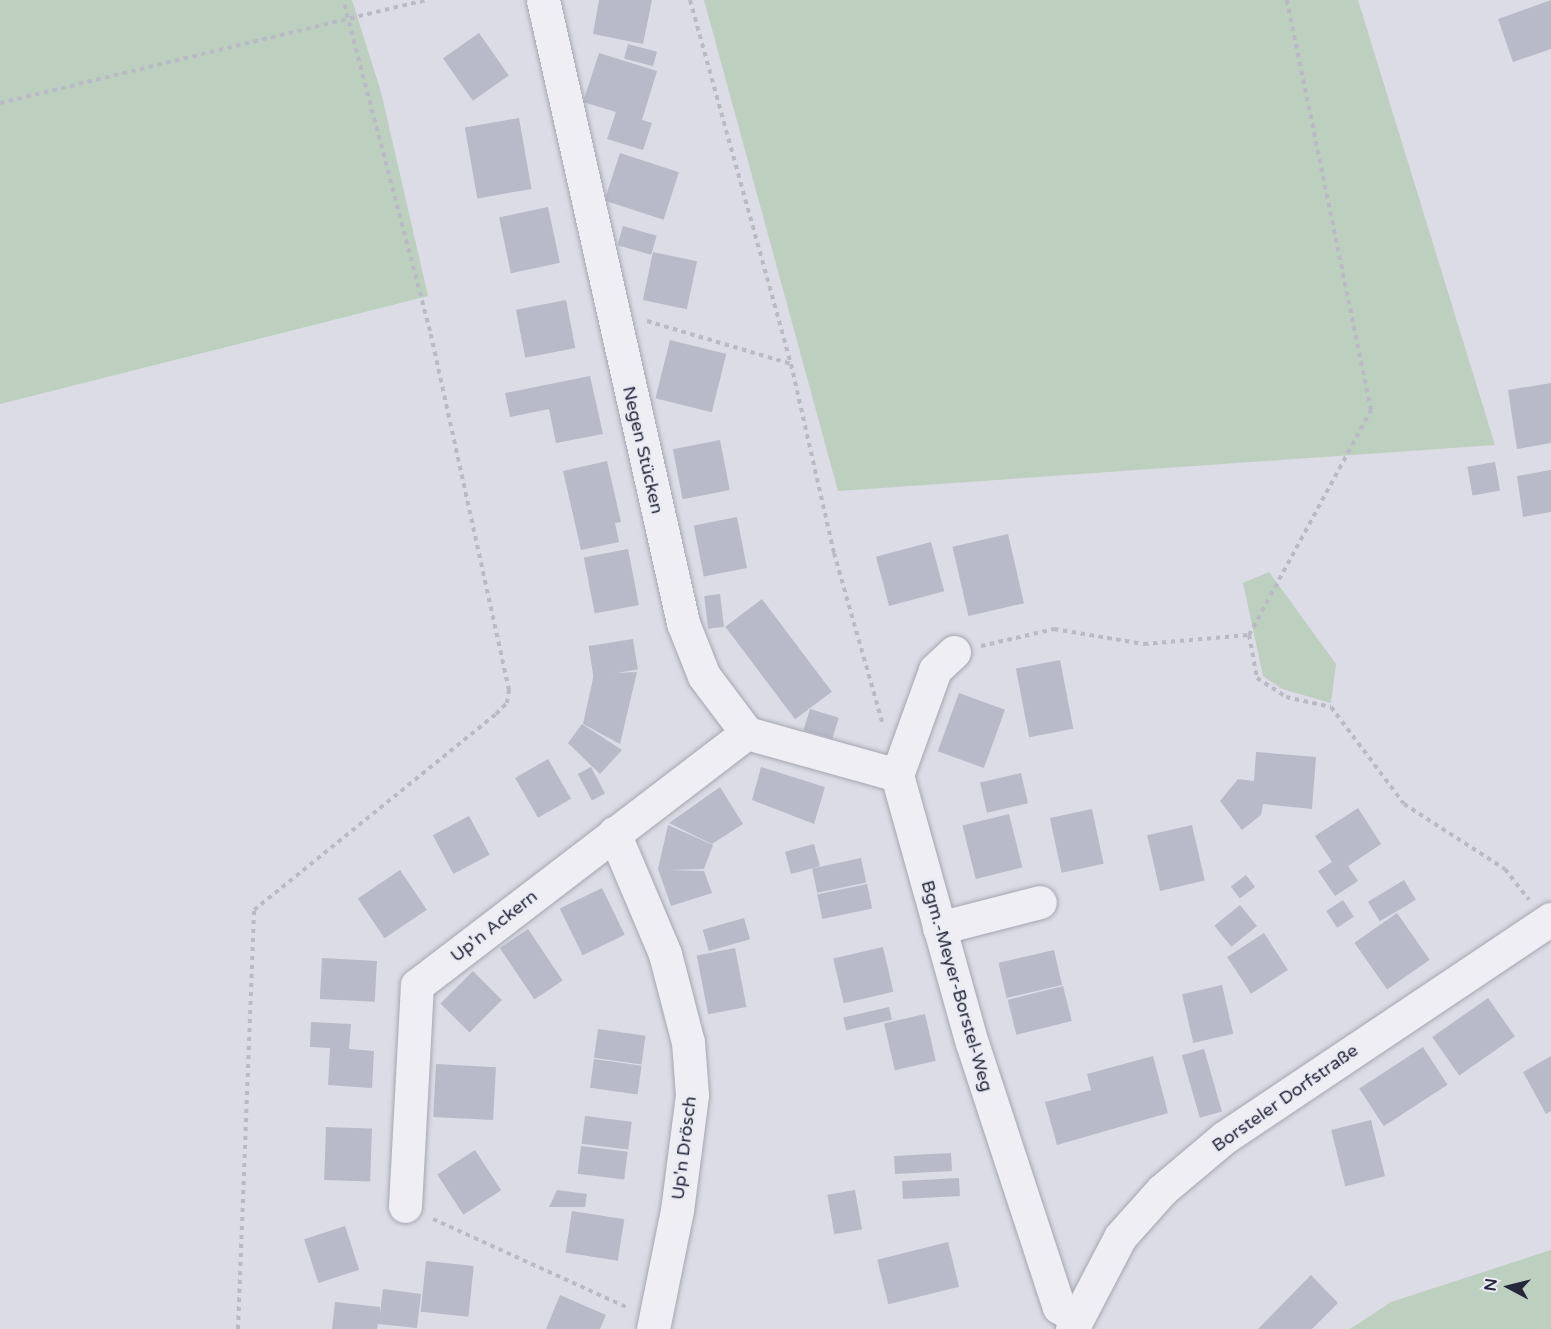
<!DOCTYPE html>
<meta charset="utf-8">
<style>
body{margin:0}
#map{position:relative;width:1551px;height:1329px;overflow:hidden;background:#dbdce5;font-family:"Varela Round",sans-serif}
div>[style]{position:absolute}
.green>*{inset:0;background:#bdcfbe}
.building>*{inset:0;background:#b9bac8;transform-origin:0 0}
.path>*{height:4px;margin-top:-2px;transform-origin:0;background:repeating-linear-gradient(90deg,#babac4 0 4.5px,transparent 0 9px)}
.roads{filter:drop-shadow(0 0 2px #a5a6b2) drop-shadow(0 0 2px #a5a6b2)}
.minor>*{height:33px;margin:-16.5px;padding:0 16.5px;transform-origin:16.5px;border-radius:16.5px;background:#eeeef4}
span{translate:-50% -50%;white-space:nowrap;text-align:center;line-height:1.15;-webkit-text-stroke:5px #eaebf3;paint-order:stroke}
.street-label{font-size:18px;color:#26273b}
.north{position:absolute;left:1479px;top:1257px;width:60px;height:60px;-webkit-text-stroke:4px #eaebf3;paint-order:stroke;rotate:277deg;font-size:16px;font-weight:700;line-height:24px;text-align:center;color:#26273b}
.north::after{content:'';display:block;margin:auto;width:21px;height:27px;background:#26273b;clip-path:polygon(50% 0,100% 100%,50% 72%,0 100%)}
</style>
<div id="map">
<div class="green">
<div style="clip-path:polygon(0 0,352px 0,381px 92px,428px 296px,0 404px)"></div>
<div style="clip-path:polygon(704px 0,1358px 0,1495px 445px,838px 491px)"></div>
<div style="clip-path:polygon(1269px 572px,1336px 664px,1331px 703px,1282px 689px,1263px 676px,1243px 583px)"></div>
<div style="clip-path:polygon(1551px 1250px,1551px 1329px,1350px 1329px,1391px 1302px)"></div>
</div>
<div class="building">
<div style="clip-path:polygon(599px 0,652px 0,643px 44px,593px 34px)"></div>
<div style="clip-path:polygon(1551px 0,1551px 49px,1513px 62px,1498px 19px)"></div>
<div style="left:479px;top:33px;width:52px;height:44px;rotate:55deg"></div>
<div style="left:628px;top:44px;width:30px;height:15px;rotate:15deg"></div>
<div style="clip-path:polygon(599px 53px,657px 71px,642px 120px,652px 123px,643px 150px,607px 139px,616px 112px,583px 102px)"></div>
<div style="left:519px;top:118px;width:72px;height:55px;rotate:80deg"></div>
<div style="left:620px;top:153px;width:62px;height:50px;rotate:18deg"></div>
<div style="left:548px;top:207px;width:57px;height:50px;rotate:78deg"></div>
<div style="left:623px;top:226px;width:35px;height:20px;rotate:16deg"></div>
<div style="left:653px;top:252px;width:45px;height:49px;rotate:12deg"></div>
<div style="left:566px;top:300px;width:49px;height:51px;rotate:79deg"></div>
<div style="left:670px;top:340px;width:58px;height:60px;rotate:14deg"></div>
<div style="clip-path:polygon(590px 376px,603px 434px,556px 443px,549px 409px,510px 417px,505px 393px)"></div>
<div style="clip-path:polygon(1551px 383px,1551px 443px,1517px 449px,1508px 390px)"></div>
<div style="left:720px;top:440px;width:51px;height:48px;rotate:79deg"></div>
<div style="clip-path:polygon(607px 461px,621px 522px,615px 523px,619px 542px,581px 550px,563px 471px)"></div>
<div style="left:1495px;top:462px;width:29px;height:28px;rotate:80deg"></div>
<div style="clip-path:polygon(1551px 470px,1551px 512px,1523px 517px,1517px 476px)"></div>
<div style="left:737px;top:517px;width:52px;height:44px;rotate:79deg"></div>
<div style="left:1008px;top:534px;width:71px;height:57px;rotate:77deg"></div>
<div style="left:931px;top:542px;width:51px;height:57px;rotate:75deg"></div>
<div style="left:628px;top:549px;width:57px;height:45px;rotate:79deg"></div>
<div style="left:720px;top:594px;width:33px;height:16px;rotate:83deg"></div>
<div style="left:762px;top:599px;width:116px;height:46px;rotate:53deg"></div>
<div style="left:633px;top:639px;width:31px;height:45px;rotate:81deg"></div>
<div style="left:1060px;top:660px;width:70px;height:45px;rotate:79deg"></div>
<div style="clip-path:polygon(637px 672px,620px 744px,583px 724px,594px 674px)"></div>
<div style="left:959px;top:693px;width:49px;height:62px;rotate:20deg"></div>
<div style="left:810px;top:709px;width:30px;height:22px;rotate:17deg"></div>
<div style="clip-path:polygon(582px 724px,622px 750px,600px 774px,568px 743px)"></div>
<div style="clip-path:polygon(1256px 752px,1316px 757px,1312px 809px,1263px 804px,1261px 815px,1242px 830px,1220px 801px,1238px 779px,1254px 781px)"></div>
<div style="left:548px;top:759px;width:46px;height:38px;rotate:60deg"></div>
<div style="left:591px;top:767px;width:30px;height:15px;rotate:62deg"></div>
<div style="clip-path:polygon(761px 767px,825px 787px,814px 824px,752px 800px)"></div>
<div style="left:1021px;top:773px;width:31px;height:42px;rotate:77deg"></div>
<div style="clip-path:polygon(720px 787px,743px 824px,712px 844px,669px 823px)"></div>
<div style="clip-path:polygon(1358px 808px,1381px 844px,1348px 866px,1358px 881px,1335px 896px,1318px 871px,1332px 862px,1315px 836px)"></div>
<div style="left:1092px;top:809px;width:56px;height:43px;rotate:78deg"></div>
<div style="left:1009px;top:814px;width:55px;height:48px;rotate:76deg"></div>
<div style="left:469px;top:816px;width:44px;height:41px;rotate:62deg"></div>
<div style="clip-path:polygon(668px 825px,713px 845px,704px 869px,669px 870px,704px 871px,712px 893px,671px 906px,658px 869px)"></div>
<div style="left:1192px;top:825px;width:57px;height:46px;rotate:77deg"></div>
<div style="left:814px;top:844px;width:23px;height:30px;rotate:75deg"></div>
<div style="left:861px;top:858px;width:25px;height:50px;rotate:78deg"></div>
<div style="left:400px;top:870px;width:48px;height:51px;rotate:56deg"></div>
<div style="left:1246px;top:875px;width:15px;height:19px;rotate:53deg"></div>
<div style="left:1404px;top:880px;width:23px;height:42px;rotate:59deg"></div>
<div style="left:867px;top:884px;width:25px;height:51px;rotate:78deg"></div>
<div style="left:602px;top:888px;width:52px;height:47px;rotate:64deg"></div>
<div style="left:1343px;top:900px;width:20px;height:20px;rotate:57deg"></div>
<div style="left:1240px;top:905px;width:27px;height:33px;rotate:51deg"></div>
<div style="left:1397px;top:913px;width:57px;height:52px;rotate:55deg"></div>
<div style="left:744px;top:918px;width:22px;height:43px;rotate:74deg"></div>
<div style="left:528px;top:929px;width:62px;height:34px;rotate:56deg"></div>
<div style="left:1264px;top:933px;width:44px;height:44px;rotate:57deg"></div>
<div style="left:883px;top:947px;width:46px;height:51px;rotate:77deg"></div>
<div style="left:735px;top:948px;width:60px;height:39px;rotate:79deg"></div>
<div style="left:1054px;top:950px;width:36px;height:57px;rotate:77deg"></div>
<div style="left:322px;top:958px;width:55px;height:41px;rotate:3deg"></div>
<div style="left:473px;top:971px;width:41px;height:46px;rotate:45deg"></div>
<div style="left:1222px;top:985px;width:50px;height:41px;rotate:77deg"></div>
<div style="left:1063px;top:986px;width:36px;height:57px;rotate:76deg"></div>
<div style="left:1488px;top:998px;width:47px;height:68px;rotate:55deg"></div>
<div style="left:889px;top:1007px;width:13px;height:47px;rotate:77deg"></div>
<div style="left:925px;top:1014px;width:48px;height:42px;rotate:77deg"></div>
<div style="clip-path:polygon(311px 1022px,351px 1024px,349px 1049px,374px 1051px,372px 1088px,328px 1085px,330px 1048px,310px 1047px)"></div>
<div style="left:598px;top:1029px;width:48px;height:29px;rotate:8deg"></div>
<div style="left:1423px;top:1047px;width:45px;height:76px;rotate:57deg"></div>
<div style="left:1204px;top:1049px;width:65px;height:23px;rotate:74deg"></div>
<div style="clip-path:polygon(1153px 1056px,1168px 1113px,1057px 1145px,1045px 1102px,1091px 1090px,1087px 1074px)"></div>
<div style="clip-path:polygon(1551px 1056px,1551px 1111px,1546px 1114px,1523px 1072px)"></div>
<div style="left:594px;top:1059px;width:48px;height:29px;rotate:8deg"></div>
<div style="left:436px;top:1064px;width:60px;height:53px;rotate:3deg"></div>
<div style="left:585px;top:1116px;width:47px;height:28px;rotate:7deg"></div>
<div style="left:1371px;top:1120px;width:58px;height:41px;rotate:76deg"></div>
<div style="left:326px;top:1127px;width:46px;height:53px;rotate:2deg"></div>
<div style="left:581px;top:1146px;width:47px;height:28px;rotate:7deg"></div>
<div style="left:475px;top:1150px;width:48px;height:45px;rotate:57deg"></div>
<div style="left:951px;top:1153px;width:18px;height:57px;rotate:87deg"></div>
<div style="left:959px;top:1178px;width:18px;height:57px;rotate:87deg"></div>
<div style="clip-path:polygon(557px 1190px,587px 1194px,585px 1207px,549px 1207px)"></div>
<div style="left:855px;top:1190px;width:40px;height:28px;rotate:80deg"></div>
<div style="left:572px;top:1211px;width:53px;height:42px;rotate:9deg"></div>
<div style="left:345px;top:1226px;width:46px;height:43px;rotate:72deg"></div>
<div style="left:948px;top:1242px;width:46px;height:73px;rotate:76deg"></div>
<div style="left:426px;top:1261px;width:48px;height:51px;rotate:6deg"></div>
<div style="clip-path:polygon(1311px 1275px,1338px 1303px,1312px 1329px,1258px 1329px)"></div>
<div style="clip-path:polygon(383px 1289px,421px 1294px,417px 1328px,378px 1324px,377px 1329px,332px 1329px,335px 1302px,380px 1307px,380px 1314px)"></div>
<div style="clip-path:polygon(560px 1295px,606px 1315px,600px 1329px,546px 1329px)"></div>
</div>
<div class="path">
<div style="left:690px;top:0;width:378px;rotate:74.5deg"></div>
<div style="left:791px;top:364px;width:194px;rotate:77.2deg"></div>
<div style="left:834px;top:553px;width:179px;rotate:74.1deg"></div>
<div style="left:0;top:103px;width:439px;rotate:-13.6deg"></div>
<div style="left:647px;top:321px;width:150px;rotate:16.6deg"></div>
<div style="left:1249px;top:635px;width:256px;rotate:-61.5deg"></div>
<div style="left:1371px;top:410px;width:419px;rotate:-101.6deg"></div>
<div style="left:981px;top:646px;width:75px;rotate:-13.1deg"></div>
<div style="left:1054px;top:629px;width:91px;rotate:9.5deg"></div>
<div style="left:1144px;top:644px;width:105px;rotate:-4.9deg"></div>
<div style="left:1249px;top:635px;width:44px;rotate:79.5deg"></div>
<div style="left:1257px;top:678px;width:35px;rotate:33deg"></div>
<div style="left:1286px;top:697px;width:46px;rotate:12.5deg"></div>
<div style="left:1331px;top:707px;width:121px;rotate:53deg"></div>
<div style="left:1404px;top:804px;width:120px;rotate:32.8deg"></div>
<div style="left:1505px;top:869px;width:39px;rotate:52deg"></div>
<div style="left:433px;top:1219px;width:214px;rotate:24.5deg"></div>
<div style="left:238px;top:1329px;width:419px;rotate:-87.8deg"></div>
<div style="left:254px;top:910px;width:311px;rotate:-39deg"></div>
<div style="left:496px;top:714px;width:16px;rotate:-45deg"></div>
<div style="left:507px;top:703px;width:13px;rotate:-81deg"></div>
<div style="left:509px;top:690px;width:368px;rotate:-102.4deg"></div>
<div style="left:430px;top:331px;width:342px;rotate:-104.7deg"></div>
</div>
<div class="roads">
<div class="minor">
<div style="left:543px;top:0;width:639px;rotate:77.33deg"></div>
<div style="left:683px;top:623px;width:57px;rotate:68.4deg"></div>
<div style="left:704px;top:676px;width:71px;rotate:53deg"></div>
<div style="left:747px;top:733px;width:156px;rotate:15.6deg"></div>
<div style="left:954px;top:652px;width:26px;rotate:137deg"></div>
<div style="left:935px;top:670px;width:112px;rotate:109.9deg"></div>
<div style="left:897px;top:775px;width:278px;rotate:74.4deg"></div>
<div style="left:972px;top:1043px;width:278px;rotate:71.8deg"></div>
<div style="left:1059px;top:1307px;width:20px;rotate:30deg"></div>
<div style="left:614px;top:833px;width:131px;rotate:67.1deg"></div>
<div style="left:665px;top:954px;width:91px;rotate:75.4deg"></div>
<div style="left:688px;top:1042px;width:53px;rotate:85.7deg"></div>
<div style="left:692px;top:1095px;width:116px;rotate:97.4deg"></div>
<div style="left:677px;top:1210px;width:121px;rotate:101.4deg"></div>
<div style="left:939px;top:928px;width:104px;rotate:-14.4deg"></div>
<div style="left:405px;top:1206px;width:221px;rotate:-86.9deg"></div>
<div style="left:417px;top:985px;width:415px;rotate:-37.4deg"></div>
<div style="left:1072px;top:1329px;width:104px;rotate:-62.4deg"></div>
<div style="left:1120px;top:1237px;width:63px;rotate:-48.2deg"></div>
<div style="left:1162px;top:1190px;width:82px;rotate:-40.1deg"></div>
<div style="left:1225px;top:1137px;width:392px;rotate:-33.8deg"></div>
</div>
</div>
<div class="street-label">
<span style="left:643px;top:450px;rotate:77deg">Negen Stücken</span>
<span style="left:494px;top:926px;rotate:-38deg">Up'n Ackern</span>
<span style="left:957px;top:986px;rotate:74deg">Bgm.-Meyer-Borstel-Weg</span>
<span style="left:1285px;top:1098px;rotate:-35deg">Borsteler Dorfstraße</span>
<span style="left:684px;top:1148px;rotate:-83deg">Up'n Drösch</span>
</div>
<div class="north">N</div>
</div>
